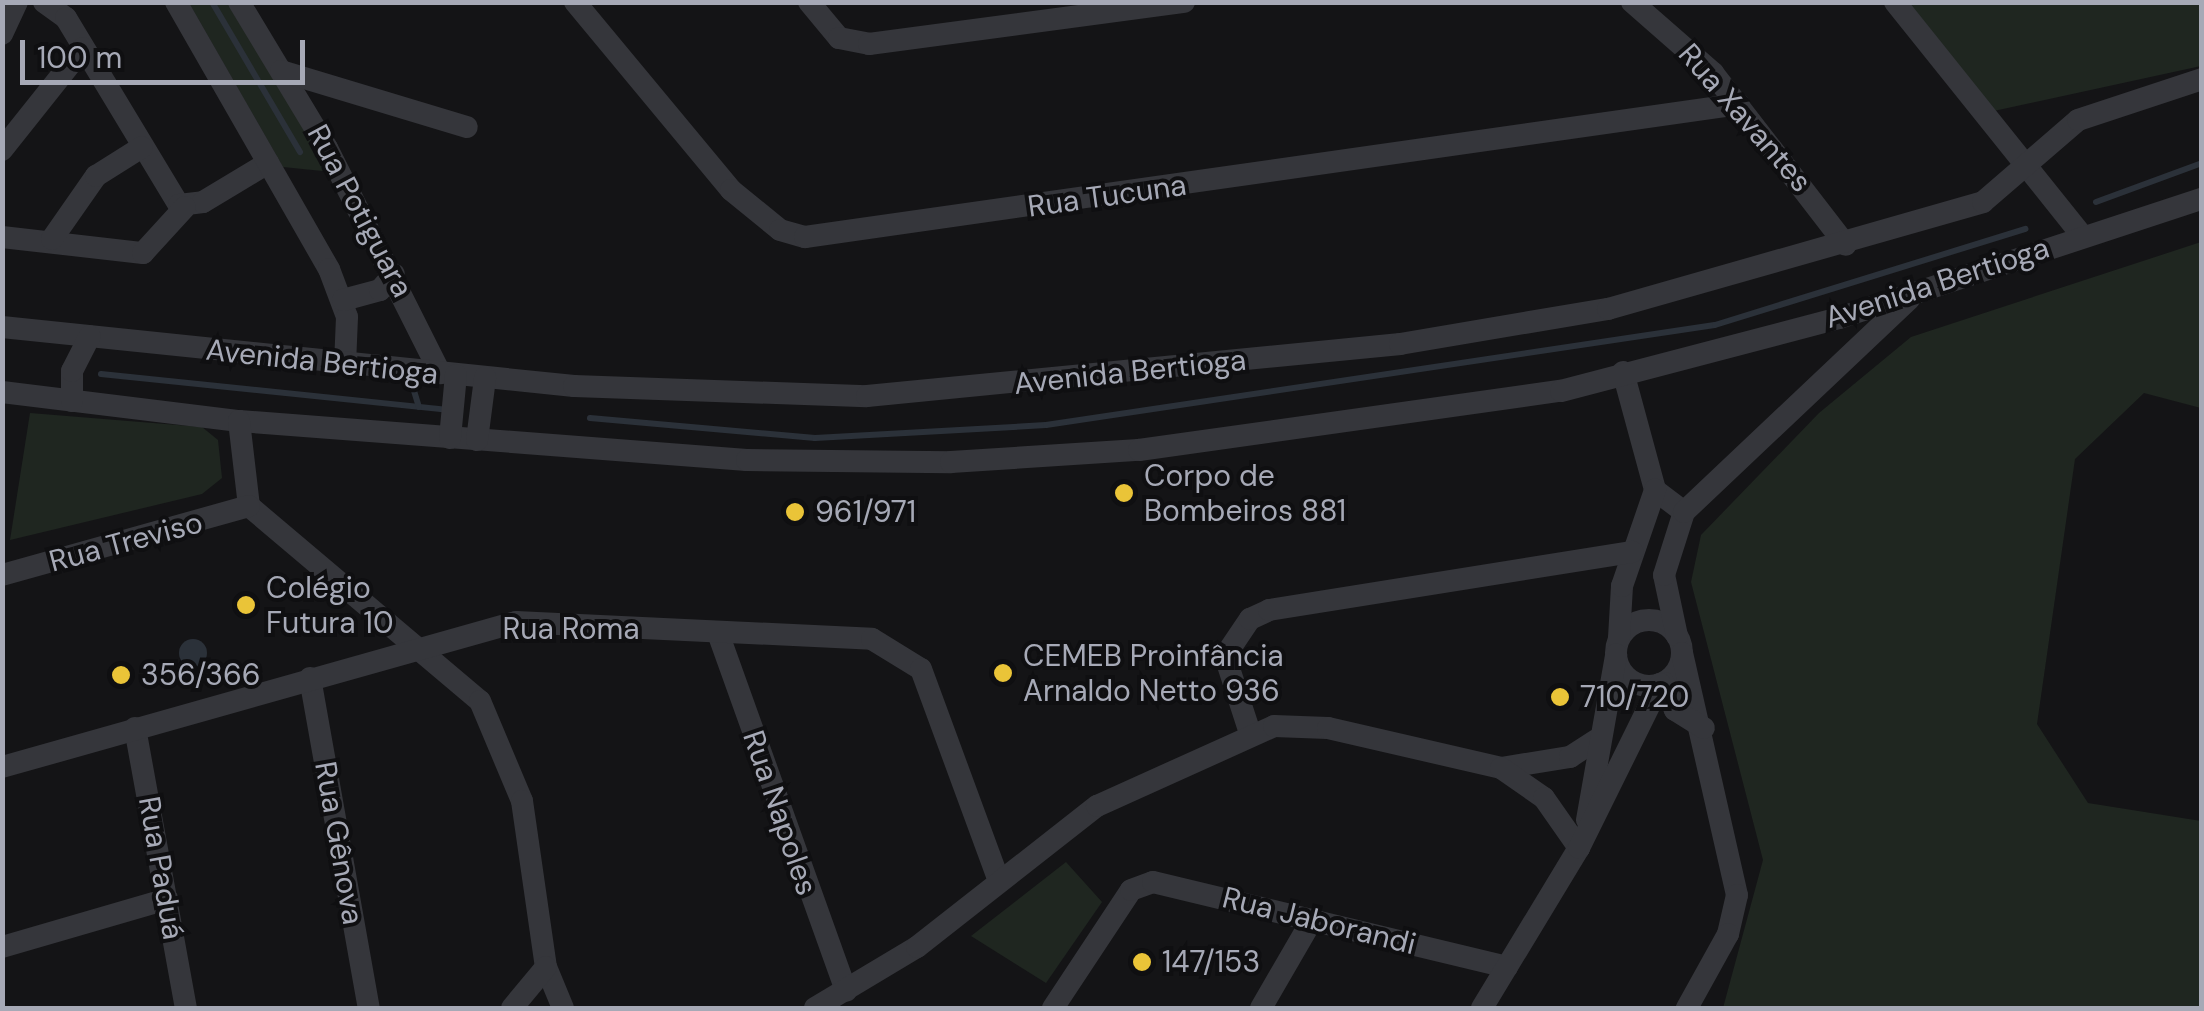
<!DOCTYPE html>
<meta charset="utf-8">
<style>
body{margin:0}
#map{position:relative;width:2204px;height:1011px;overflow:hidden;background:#141416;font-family:"DM Sans",sans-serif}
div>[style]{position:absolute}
.green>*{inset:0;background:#1f2620}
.water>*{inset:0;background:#2b3139}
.round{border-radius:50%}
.stream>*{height:6px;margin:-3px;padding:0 3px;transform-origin:3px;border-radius:3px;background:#2b3139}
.minor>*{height:22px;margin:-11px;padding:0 11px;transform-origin:11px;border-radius:11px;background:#35363b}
.minor>.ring{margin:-11px;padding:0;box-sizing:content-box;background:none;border:22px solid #35363b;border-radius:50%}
.dots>*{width:28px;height:28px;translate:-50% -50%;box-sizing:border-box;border:5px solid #0f0f11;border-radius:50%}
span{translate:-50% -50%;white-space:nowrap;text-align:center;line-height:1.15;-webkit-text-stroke:8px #0f0f11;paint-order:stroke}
.street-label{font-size:30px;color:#a6a9b6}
.poi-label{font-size:30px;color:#a6a9b6}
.left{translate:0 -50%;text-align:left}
.frame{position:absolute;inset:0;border:5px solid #a6a9b6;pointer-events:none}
.scale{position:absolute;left:20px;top:40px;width:285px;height:45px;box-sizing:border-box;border:5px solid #a6a9b6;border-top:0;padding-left:12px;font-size:30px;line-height:35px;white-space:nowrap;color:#a6a9b6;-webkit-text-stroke:8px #0f0f11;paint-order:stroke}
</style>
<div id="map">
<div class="green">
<div style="clip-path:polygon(189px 3px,232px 3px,332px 172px,283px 167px)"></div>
<div style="clip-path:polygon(1894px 3px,2201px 3px,2201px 66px,1980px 114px)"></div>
<div style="clip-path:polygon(2201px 242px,2201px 408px,2144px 393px,2075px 459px,2037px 724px,2088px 803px,2201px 821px,2201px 1008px,1723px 1008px,1763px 860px,1691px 582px,1701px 535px,1819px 413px,1911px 337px)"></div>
<div style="clip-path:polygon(30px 413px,202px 427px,218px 440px,222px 478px,202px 494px,10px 540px)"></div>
<div style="clip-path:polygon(1066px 862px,1102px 902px,1046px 983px,971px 936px)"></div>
</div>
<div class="water">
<div class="round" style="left:179px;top:639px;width:28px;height:28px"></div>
</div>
<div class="stream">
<div style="left:212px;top:2px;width:174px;rotate:59.6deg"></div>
<div style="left:2096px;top:202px;width:113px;rotate:-20.2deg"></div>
<div style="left:101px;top:374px;width:349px;rotate:5.9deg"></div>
<div style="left:411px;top:381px;width:27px;rotate:73deg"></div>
<div style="left:590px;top:418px;width:226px;rotate:5.1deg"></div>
<div style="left:815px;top:438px;width:231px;rotate:-3.2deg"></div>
<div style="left:1046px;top:425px;width:676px;rotate:-8.5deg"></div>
<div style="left:1715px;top:325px;width:325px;rotate:-17.2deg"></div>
</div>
<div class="minor">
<div style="left:44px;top:2px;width:27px;rotate:36deg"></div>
<div style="left:66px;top:18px;width:218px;rotate:58.9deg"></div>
<div style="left:179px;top:205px;width:24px;rotate:-7deg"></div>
<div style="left:203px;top:202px;width:76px;rotate:-31deg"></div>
<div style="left:176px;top:2px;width:308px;rotate:60.2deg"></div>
<div style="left:329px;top:269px;width:51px;rotate:69.4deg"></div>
<div style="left:347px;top:317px;width:47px;rotate:92.4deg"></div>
<div style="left:239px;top:2px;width:170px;rotate:58.9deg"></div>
<div style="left:327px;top:148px;width:252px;rotate:63.3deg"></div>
<div style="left:575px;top:2px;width:244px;rotate:50.3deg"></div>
<div style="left:731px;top:190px;width:63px;rotate:39.2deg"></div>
<div style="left:780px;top:230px;width:26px;rotate:16deg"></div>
<div style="left:805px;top:237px;width:943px;rotate:-8.1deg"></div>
<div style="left:809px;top:2px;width:47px;rotate:50.2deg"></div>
<div style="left:839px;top:38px;width:31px;rotate:11deg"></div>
<div style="left:869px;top:44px;width:318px;rotate:-7.6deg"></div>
<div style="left:1632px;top:2px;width:108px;rotate:41.2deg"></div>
<div style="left:1713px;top:73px;width:217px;rotate:52.3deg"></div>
<div style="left:1895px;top:2px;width:297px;rotate:51.3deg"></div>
<div style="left:2px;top:34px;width:35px;rotate:-65deg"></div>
<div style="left:281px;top:71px;width:194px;rotate:16.8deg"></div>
<div style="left:2px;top:150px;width:130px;rotate:-51.5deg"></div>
<div style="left:2px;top:237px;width:142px;rotate:6.5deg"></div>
<div style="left:143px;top:253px;width:62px;rotate:-47.6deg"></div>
<div style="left:52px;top:239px;width:77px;rotate:-55.1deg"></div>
<div style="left:96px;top:176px;width:54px;rotate:-32.2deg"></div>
<div style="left:343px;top:300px;width:38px;rotate:-15deg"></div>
<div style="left:380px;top:290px;width:21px;rotate:-49deg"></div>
<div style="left:2px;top:327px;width:575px;rotate:5.89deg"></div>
<div style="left:574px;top:386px;width:293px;rotate:2deg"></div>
<div style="left:867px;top:396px;width:536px;rotate:-5.57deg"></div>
<div style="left:1400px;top:344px;width:211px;rotate:-9.6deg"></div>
<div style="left:1608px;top:309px;width:390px;rotate:-15.9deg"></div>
<div style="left:1983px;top:202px;width:125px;rotate:-40.8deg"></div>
<div style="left:2078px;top:120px;width:131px;rotate:-18.3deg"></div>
<div style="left:1623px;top:372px;width:122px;rotate:74.8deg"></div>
<div style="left:1655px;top:490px;width:36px;rotate:37deg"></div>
<div style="left:2px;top:392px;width:239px;rotate:7deg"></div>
<div style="left:239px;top:421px;width:509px;rotate:4.39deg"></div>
<div style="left:747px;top:460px;width:204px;rotate:0.6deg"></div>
<div style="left:951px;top:462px;width:188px;rotate:-3.7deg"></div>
<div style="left:1139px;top:450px;width:426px;rotate:-8deg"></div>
<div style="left:1561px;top:391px;width:287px;rotate:-14.7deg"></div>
<div style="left:1839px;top:318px;width:382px;rotate:-18.2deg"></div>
<div style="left:72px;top:401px;width:30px;rotate:-90deg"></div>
<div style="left:72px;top:371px;width:39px;rotate:-63deg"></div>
<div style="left:239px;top:421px;width:86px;rotate:83.3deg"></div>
<div style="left:249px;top:506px;width:302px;rotate:40.2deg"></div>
<div style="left:480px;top:701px;width:108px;rotate:67.2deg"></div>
<div style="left:522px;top:801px;width:168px;rotate:81.8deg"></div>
<div style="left:546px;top:967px;width:44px;rotate:67.5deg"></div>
<div style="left:450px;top:438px;width:63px;rotate:-84.6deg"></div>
<div style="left:477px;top:440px;width:63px;rotate:-82.6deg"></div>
<div style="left:2px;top:575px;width:256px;rotate:-15.6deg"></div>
<div class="ring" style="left:1616px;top:620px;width:44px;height:44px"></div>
<div style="left:718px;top:633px;width:380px;rotate:70.3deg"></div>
<div style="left:1677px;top:636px;width:62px;rotate:-102deg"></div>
<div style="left:1664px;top:575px;width:66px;rotate:-72.4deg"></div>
<div style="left:1684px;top:512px;width:310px;rotate:-43.4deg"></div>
<div style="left:1619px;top:638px;width:52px;rotate:-86.7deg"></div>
<div style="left:1622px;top:586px;width:102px;rotate:-71deg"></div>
<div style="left:1682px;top:653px;width:248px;rotate:77.2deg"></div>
<div style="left:1737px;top:895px;width:40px;rotate:103deg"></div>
<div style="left:1728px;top:934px;width:85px;rotate:119deg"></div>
<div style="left:310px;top:678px;width:335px;rotate:79.9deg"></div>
<div style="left:1664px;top:683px;width:29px;rotate:68deg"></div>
<div style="left:1675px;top:710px;width:34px;rotate:32deg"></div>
<div style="left:135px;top:728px;width:285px;rotate:79.7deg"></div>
<div style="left:1250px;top:733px;width:81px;rotate:-108deg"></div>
<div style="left:1225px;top:656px;width:45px;rotate:-56deg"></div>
<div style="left:1250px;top:619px;width:21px;rotate:-25deg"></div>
<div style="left:1269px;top:610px;width:368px;rotate:-9.1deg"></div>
<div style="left:2px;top:767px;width:534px;rotate:-15.75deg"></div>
<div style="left:516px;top:622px;width:356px;rotate:2.7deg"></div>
<div style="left:872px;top:639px;width:57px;rotate:31.5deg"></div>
<div style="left:921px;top:669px;width:226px;rotate:69.8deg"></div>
<div style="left:1501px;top:768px;width:70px;rotate:-9.1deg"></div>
<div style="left:1570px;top:757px;width:31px;rotate:-33deg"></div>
<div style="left:1587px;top:820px;width:168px;rotate:-80deg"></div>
<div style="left:2px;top:947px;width:172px;rotate:-16.2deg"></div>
<div style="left:512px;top:1008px;width:53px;rotate:-50.3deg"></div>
<div style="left:815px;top:1008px;width:119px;rotate:-30.9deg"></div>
<div style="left:917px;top:947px;width:229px;rotate:-38.1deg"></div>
<div style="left:1097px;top:806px;width:194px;rotate:-24.3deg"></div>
<div style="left:1274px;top:726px;width:54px;rotate:2.1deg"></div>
<div style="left:1328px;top:728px;width:178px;rotate:13deg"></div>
<div style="left:1501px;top:768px;width:52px;rotate:34.9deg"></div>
<div style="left:1544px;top:798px;width:61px;rotate:55deg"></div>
<div style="left:1053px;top:1008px;width:141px;rotate:-56.5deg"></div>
<div style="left:1131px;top:890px;width:23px;rotate:-20deg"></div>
<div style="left:1153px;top:882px;width:364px;rotate:13.5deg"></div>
<div style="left:1261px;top:1008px;width:102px;rotate:-59.9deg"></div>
<div style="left:1482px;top:1008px;width:187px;rotate:-58.8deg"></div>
<div style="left:1579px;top:848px;width:183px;rotate:-63.7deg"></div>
</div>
<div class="dots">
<div style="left:1124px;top:493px;background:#eac438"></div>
<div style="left:795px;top:512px;background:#eac438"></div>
<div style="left:246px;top:605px;background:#eac438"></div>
<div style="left:1003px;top:673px;background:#eac438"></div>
<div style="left:121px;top:675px;background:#eac438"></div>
<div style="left:1560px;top:697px;background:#eac438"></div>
<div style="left:1142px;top:962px;background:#eac438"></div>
</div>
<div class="street-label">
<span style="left:1745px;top:118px;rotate:49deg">Rua Xavantes</span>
<span style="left:1107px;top:196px;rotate:-8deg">Rua Tucuna</span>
<span style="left:360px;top:211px;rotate:62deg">Rua Potiguara</span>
<span style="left:1937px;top:283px;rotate:-18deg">Avenida Bertioga</span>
<span style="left:322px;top:362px;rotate:6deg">Avenida Bertioga</span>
<span style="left:1130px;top:372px;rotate:-6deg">Avenida Bertioga</span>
<span style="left:126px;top:542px;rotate:-15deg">Rua Treviso</span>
<span style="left:571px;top:629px">Rua Roma</span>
<span style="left:780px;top:813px;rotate:71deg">Rua Napoles</span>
<span style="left:339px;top:843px;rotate:80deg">Rua Gênova</span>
<span style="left:161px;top:868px;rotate:80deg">Rua Paduá</span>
<span style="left:1319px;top:921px;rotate:14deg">Rua Jaborandi</span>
</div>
<div class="poi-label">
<span class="left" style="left:1144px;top:493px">Corpo de<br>Bombeiros 881</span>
<span class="left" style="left:815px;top:512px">961/971</span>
<span class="left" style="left:266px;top:605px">Colégio<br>Futura 10</span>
<span class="left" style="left:1023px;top:673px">CEMEB Proinfância<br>Arnaldo Netto 936</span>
<span class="left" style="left:141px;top:675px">356/366</span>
<span class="left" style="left:1580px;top:697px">710/720</span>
<span class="left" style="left:1162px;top:962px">147/153</span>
</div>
<div class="frame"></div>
<div class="scale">100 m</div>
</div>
